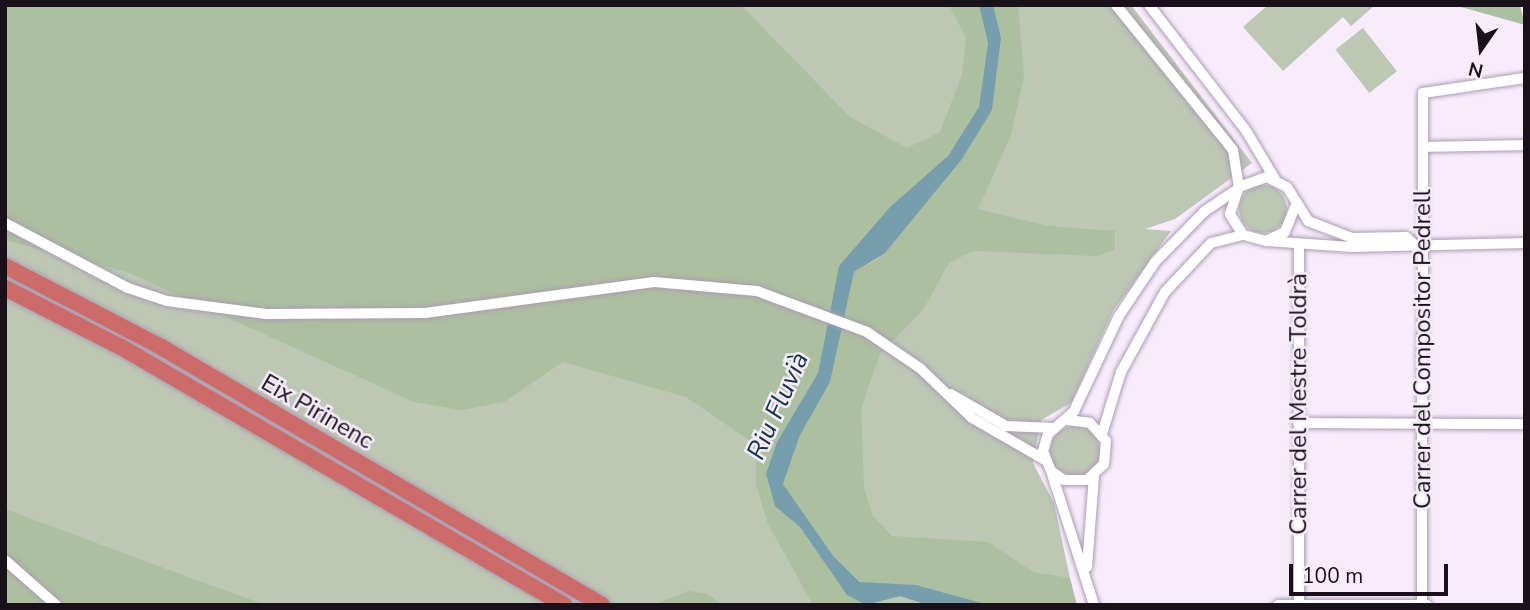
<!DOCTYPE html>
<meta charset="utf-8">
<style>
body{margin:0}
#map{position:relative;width:1530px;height:610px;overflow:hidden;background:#f8ecfc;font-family:"Nunito Sans",sans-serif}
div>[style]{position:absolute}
.green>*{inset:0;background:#bcc7b4;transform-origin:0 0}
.round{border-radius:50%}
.forest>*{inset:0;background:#acbf9f}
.water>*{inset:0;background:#769eac}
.roads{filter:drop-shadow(0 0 2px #ad9bb4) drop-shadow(0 0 2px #ad9bb4)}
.minor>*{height:10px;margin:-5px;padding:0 5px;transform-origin:5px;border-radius:5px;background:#fff}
.highway>*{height:16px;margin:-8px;padding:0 8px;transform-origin:8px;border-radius:8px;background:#cd6b68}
span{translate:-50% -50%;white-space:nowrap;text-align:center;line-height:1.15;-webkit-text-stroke:5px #f8ecfc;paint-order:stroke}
.street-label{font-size:24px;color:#18111a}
.water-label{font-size:26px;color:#103642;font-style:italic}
.frame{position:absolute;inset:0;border:7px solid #18111a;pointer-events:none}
.north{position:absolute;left:1446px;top:14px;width:70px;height:70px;-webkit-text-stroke:5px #f8ecfc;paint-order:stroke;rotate:194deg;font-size:19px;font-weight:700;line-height:28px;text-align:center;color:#18111a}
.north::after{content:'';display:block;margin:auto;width:24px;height:32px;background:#18111a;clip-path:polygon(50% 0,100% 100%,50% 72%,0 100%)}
.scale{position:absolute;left:1289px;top:564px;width:159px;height:32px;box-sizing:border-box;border:4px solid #18111a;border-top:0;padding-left:9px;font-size:21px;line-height:24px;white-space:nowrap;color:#18111a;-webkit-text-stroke:5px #f8ecfc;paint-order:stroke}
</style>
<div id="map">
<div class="green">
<div style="clip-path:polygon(5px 5px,1131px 5px,1252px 163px,1175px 219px,1145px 229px,1171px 231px,1113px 311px,1071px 403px,1041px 420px,1033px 463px,1054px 503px,1070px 578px,1061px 577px,1059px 605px,5px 605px)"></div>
<div style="clip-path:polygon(1268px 5px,1373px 5px,1374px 6px,1351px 26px,1343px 17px,1283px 71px,1243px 27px)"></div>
<div style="left:1363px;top:28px;width:55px;height:35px;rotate:52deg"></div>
<div class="round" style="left:1239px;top:185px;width:48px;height:48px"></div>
<div class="round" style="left:1050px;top:426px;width:50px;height:50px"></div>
</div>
<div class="forest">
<div style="clip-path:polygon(5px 5px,741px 5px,850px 117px,907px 148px,940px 132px,962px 75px,966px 38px,949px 5px,979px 5px,988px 43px,979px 107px,948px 156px,890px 207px,839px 266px,818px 373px,777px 442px,766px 478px,775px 506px,800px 527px,847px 595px,866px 605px,813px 605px,768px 524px,756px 485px,756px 445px,686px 397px,563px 362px,504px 402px,462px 410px,414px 402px,127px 272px,5px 240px)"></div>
<div style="clip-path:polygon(993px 5px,1018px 5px,1024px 76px,1011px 135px,978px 209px,1048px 226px,1115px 231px,1115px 249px,1099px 256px,973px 251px,949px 263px,923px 310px,880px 354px,861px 409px,864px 488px,872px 515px,892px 536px,988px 542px,1033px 572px,1070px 578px,1077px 605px,989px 605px,916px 585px,864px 584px,834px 557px,783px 484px,800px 435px,830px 382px,854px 272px,878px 259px,962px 159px,992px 110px,1001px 38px)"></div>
<div style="clip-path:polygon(1454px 5px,1520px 5px,1525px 25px)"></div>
<div style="clip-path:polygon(5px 509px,196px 580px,266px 605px,5px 605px)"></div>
<div style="clip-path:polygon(688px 591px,707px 594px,722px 605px,653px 605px)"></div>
</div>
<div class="water">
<div style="clip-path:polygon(979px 5px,993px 5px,1001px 38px,992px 110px,962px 159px,885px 253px,854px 272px,830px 382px,800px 435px,783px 484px,834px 557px,860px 582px,916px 585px,989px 605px,928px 605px,900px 596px,866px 605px,847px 595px,800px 527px,775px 506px,766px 474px,777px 442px,818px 373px,839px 266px,890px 207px,948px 156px,979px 107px,988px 43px)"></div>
</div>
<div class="roads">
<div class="minor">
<div style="left:1116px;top:5px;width:186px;rotate:51.1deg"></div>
<div style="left:1233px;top:150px;width:37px;rotate:81deg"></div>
<div style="left:1149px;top:5px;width:157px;rotate:52.3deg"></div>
<div style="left:1245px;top:129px;width:58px;rotate:59deg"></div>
<div style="left:1423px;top:147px;width:102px;rotate:-1.1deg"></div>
<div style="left:1295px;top:207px;width:27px;rotate:112deg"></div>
<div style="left:1285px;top:232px;width:21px;rotate:155deg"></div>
<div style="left:1266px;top:241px;width:24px;rotate:-165deg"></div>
<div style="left:1243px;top:235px;width:25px;rotate:-122deg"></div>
<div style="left:1230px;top:214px;width:28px;rotate:-72deg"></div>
<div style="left:1239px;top:187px;width:30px;rotate:-20deg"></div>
<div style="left:1267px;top:177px;width:22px;rotate:27deg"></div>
<div style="left:1287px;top:187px;width:40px;rotate:58deg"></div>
<div style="left:1308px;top:221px;width:47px;rotate:21.1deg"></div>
<div style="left:1352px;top:238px;width:54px;rotate:-1.1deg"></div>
<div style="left:1406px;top:237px;width:9px;rotate:41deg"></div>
<div style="left:5px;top:223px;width:139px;rotate:27.9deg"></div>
<div style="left:128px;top:288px;width:41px;rotate:18.4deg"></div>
<div style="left:167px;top:301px;width:100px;rotate:7.5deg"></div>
<div style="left:266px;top:314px;width:159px;rotate:-0.4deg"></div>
<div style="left:425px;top:313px;width:231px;rotate:-7.7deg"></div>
<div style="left:654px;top:282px;width:103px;rotate:5deg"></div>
<div style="left:757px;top:291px;width:117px;rotate:20.4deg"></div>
<div style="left:867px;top:332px;width:65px;rotate:34.4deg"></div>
<div style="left:921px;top:369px;width:71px;rotate:43.9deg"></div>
<div style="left:972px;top:418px;width:84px;rotate:29.9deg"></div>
<div style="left:1266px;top:241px;width:86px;rotate:4deg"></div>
<div style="left:1352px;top:247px;width:173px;rotate:-1.3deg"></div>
<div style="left:1299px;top:246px;width:359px;rotate:90deg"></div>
<div style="left:951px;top:394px;width:64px;rotate:30.2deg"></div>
<div style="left:1006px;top:426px;width:48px;rotate:2.4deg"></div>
<div style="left:1067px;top:420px;width:23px;rotate:7deg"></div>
<div style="left:1090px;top:423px;width:24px;rotate:48deg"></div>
<div style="left:1106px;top:441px;width:23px;rotate:95deg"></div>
<div style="left:1104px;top:464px;width:23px;rotate:137deg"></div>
<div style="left:1087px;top:480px;width:23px;rotate:180deg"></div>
<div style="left:1064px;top:480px;width:16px;rotate:-145deg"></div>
<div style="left:1051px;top:471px;width:22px;rotate:-112deg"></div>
<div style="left:1043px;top:451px;width:18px;rotate:-74deg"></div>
<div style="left:1048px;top:434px;width:35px;rotate:-41deg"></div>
<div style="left:1074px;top:411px;width:105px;rotate:-64.7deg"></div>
<div style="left:1119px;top:316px;width:65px;rotate:-56.3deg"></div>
<div style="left:1155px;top:262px;width:71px;rotate:-45.6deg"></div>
<div style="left:1205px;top:211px;width:36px;rotate:-34deg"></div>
<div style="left:1298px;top:423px;width:227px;rotate:0.3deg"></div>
<div style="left:1102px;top:434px;width:65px;rotate:-73deg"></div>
<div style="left:1121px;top:372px;width:91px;rotate:-61.2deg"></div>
<div style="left:1165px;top:292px;width:67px;rotate:-46.8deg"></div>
<div style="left:1211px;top:243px;width:33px;rotate:-14deg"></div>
<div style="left:1052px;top:474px;width:138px;rotate:72.2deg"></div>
<div style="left:5px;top:560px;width:68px;rotate:41.4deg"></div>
<div style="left:1087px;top:567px;width:90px;rotate:-85.6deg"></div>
<div style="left:1278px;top:605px;width:149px"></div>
<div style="left:1422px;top:605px;width:512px;rotate:-89.89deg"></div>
<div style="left:1423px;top:93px;width:103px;rotate:-8.4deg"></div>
</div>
<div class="highway">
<div style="left:5px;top:266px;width:176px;rotate:27.4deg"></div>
<div style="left:161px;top:347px;width:511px;rotate:30.33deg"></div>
<div style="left:5px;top:288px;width:130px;rotate:27deg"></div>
<div style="left:121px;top:347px;width:513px;rotate:30.22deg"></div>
</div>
</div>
<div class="street-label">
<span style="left:1423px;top:349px;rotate:-90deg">Carrer del Compositor Pedrell</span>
<span style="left:1299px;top:404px;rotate:-90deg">Carrer del Mestre Toldrà</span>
<span style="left:317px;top:412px;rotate:30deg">Eix Pirinenc</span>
</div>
<div class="water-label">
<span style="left:778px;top:406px;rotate:-66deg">Riu Fluvià</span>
</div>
<div class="frame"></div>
<div class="north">N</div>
<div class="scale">100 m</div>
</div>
